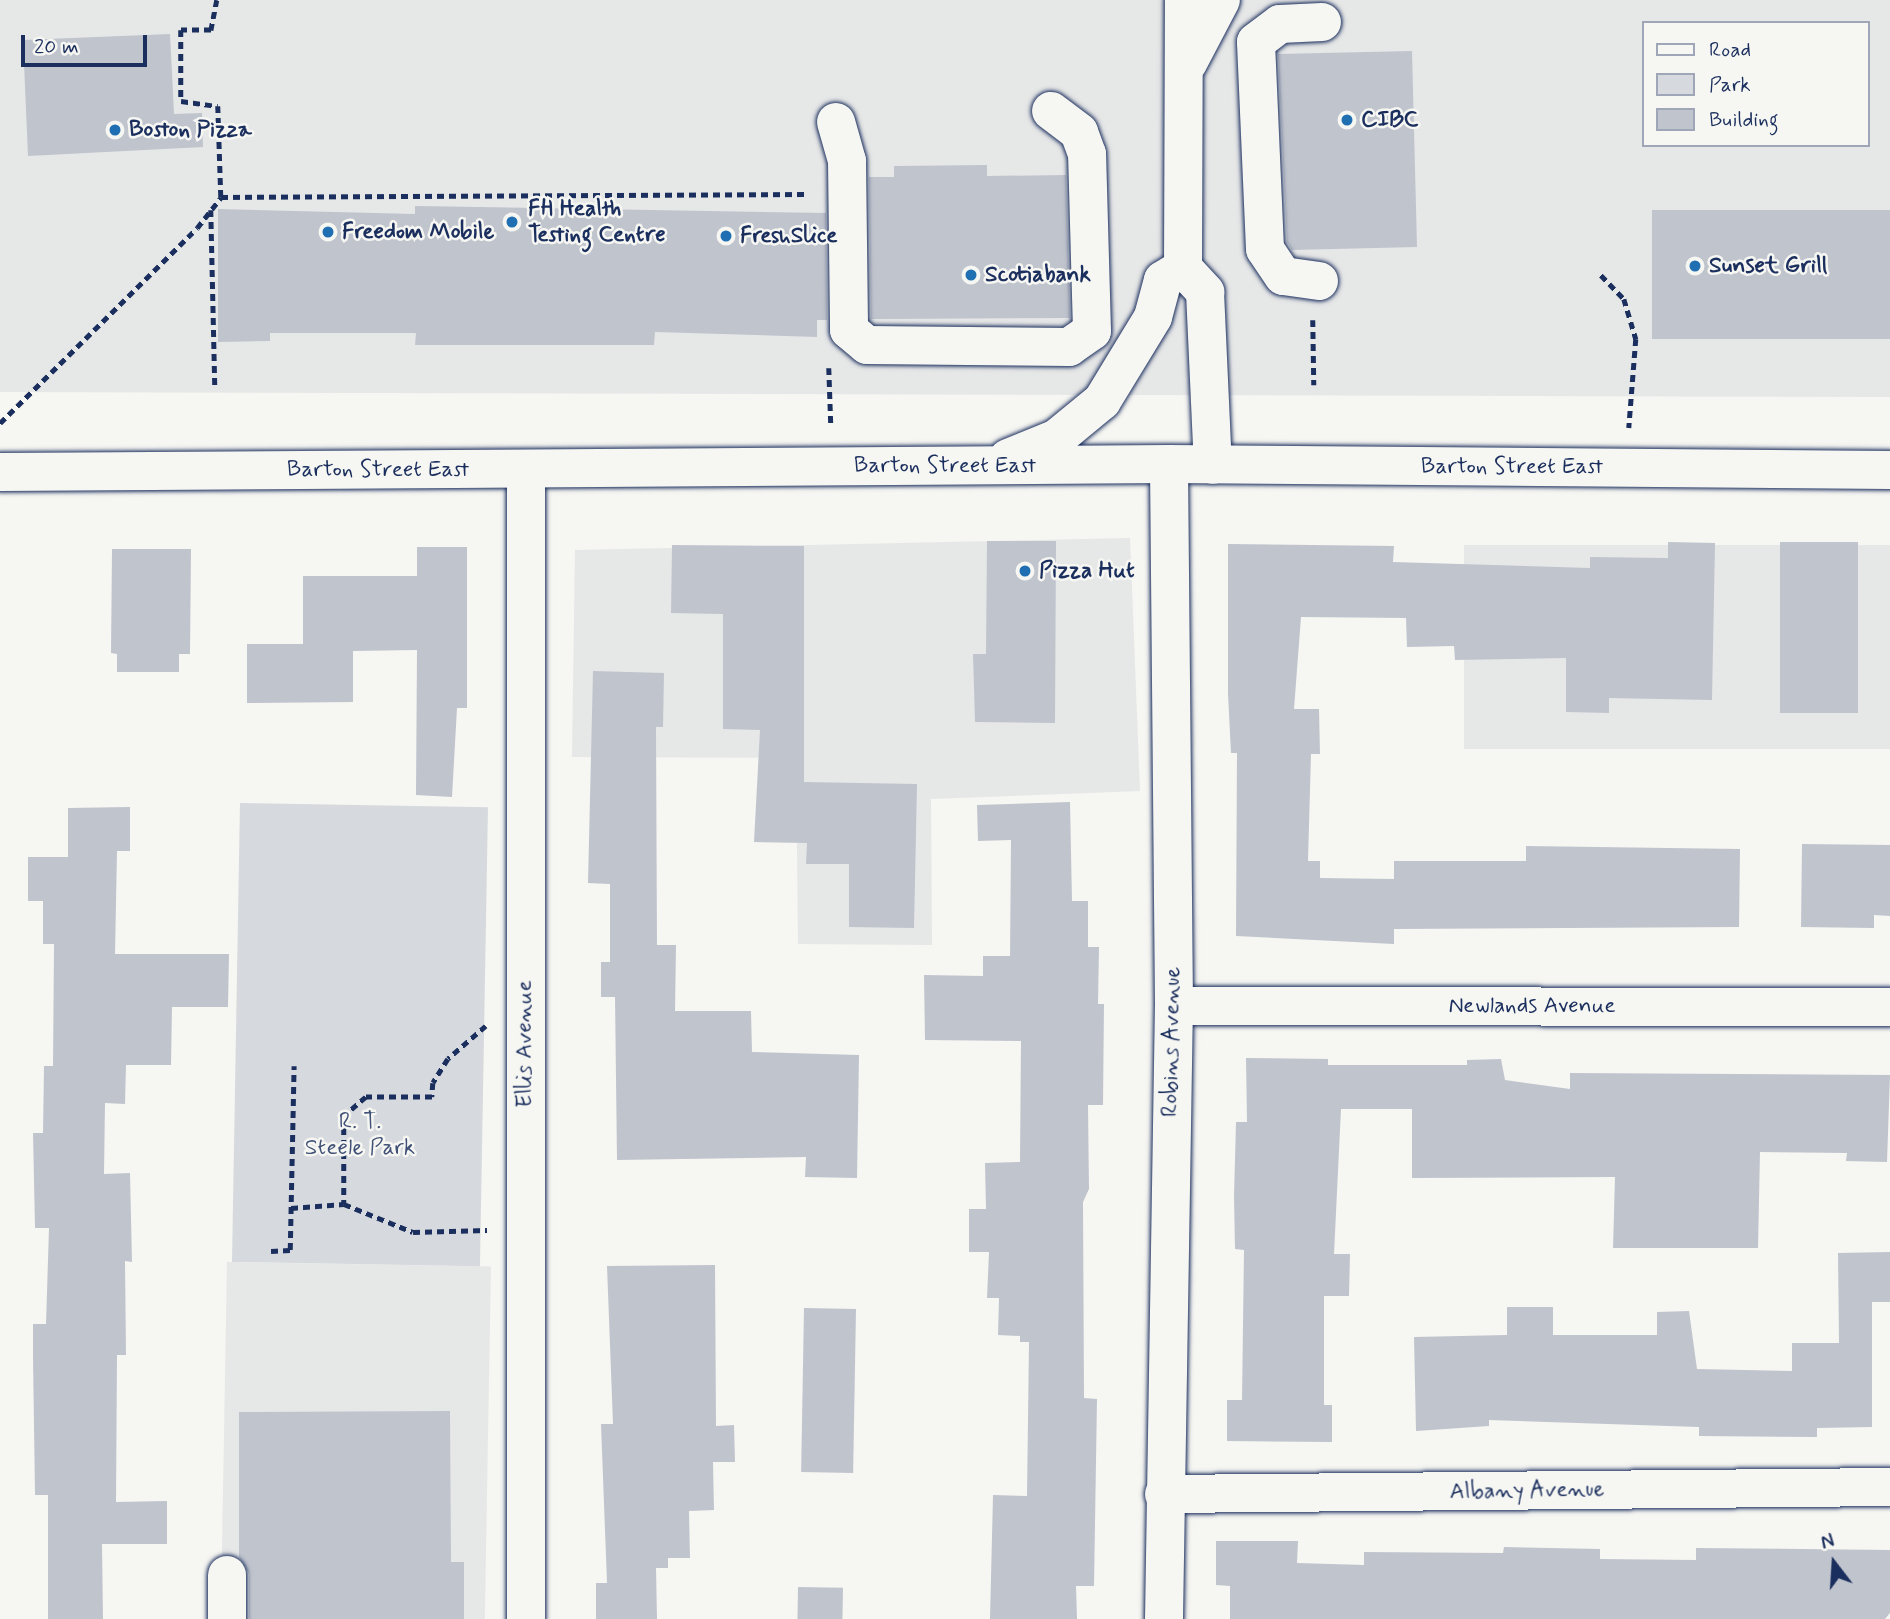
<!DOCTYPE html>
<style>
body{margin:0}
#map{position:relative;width:1890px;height:1619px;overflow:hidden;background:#f6f6f2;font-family:Mynerve,sans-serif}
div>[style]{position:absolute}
.built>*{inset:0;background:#e6e7e7;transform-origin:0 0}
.green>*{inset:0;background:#d6d9dd;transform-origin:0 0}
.building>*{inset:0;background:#c0c4cd;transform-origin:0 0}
.path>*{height:4.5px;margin-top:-2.25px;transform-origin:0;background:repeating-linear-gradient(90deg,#1b2f5e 0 7px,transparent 0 12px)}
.roads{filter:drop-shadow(0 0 2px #1b2f5e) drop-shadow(0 0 2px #1b2f5e)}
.minor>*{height:38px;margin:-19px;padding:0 19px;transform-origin:19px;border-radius:19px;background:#f6f6f2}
.major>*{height:38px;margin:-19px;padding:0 19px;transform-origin:19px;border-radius:19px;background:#f6f6f2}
.dots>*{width:19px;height:19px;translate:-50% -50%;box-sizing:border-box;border:4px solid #f6f6f2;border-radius:50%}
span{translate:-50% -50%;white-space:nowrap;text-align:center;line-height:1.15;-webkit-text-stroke:5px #f6f6f2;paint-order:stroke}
.poi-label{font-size:23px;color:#1b2f5e;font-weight:700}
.left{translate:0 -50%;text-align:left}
.street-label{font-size:23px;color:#1b2f5e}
.park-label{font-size:23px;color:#405177}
.legend{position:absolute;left:1642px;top:21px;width:228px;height:126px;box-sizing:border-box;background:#f6f6f2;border:2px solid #9ea6b7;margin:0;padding:9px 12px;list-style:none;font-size:21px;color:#1b2f5e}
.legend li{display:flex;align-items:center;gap:14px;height:35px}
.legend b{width:35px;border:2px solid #9ea6b7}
.north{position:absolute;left:1799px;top:1528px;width:70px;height:70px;-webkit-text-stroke:5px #f6f6f2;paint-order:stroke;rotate:343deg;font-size:19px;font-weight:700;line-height:28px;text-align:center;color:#1b2f5e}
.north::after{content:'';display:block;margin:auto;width:24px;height:32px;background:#1b2f5e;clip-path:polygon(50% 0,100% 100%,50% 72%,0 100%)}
.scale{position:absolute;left:21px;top:35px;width:126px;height:32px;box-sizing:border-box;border:4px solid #1b2f5e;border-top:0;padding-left:9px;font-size:21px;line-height:24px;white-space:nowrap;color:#1b2f5e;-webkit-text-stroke:5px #f6f6f2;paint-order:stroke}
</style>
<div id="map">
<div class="built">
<div style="clip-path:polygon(evenodd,0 0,1890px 0,1890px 397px,0 392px,0 0,1643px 23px,1867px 23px,1867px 145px,1643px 145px,1643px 23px)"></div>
<div style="clip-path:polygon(1130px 538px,1140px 791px,931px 799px,932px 945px,798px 944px,796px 758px,572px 757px,575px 550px)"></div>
<div style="left:1890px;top:545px;width:204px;height:426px;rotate:90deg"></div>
<div style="left:227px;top:1262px;width:264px;height:357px;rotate:1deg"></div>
</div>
<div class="green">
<div style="left:240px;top:803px;width:248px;height:459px;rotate:1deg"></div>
</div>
<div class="building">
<div style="clip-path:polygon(170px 34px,174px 114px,202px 113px,203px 147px,28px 156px,23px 40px)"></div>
<div style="clip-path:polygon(1412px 51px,1417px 247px,1292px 250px,1287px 242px,1278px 54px)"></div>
<div style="clip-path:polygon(987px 165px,987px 176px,1066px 175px,1070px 318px,871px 319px,869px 177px,894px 177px,894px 166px)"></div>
<div style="clip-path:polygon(415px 206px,826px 213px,827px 320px,817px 320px,817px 337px,655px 332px,654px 345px,415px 345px,416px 333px,270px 333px,270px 341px,218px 342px,218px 209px,415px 214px)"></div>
<div style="left:1890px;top:210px;width:129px;height:238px;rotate:90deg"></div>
<div style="clip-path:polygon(987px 541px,1056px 541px,1055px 723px,975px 722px,973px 654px,986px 654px)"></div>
<div style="clip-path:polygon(1668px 542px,1715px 543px,1712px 700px,1609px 698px,1609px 713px,1566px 712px,1566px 658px,1455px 660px,1454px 646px,1407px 647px,1406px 618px,1301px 617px,1294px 709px,1319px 709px,1320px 754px,1311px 754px,1308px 861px,1320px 861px,1320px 878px,1394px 879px,1394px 861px,1526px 861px,1526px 846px,1740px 849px,1739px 927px,1394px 929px,1394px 944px,1236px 936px,1237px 753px,1231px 753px,1228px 694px,1228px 544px,1394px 546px,1393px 562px,1590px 568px,1590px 557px,1668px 558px)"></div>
<div style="left:1780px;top:542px;width:78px;height:171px"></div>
<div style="clip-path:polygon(672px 545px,804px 546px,804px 782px,917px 784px,914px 928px,849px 927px,849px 864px,806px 864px,807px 843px,754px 842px,760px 730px,723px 729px,723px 614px,671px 613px)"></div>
<div style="clip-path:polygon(417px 547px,467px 547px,467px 708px,457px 708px,452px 797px,416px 795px,417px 650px,353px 651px,353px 702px,247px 703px,247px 644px,303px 644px,303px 576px,417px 576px)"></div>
<div style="clip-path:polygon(112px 549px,191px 549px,190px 654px,179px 654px,179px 672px,117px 672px,117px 654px,111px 653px)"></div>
<div style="clip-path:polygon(593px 671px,664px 673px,663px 727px,656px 727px,657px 945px,676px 945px,675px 1011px,751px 1011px,752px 1052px,859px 1055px,857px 1178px,805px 1177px,806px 1157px,617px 1160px,615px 997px,601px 997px,601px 962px,610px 962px,610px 884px,588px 883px)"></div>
<div style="clip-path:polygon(1070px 802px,1072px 901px,1088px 901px,1088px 947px,1099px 947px,1098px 1004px,1104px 1004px,1103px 1105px,1088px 1105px,1089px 1189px,1083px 1202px,1084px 1398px,1097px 1399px,1094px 1586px,1076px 1586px,1077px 1619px,990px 1619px,993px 1495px,1027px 1496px,1029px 1342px,1020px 1342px,1020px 1336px,998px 1335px,999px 1298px,987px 1298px,989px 1252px,969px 1252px,969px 1209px,986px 1209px,985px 1163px,1020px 1162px,1021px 1041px,925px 1040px,924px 975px,983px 976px,983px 956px,1010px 956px,1011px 840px,978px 841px,977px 805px)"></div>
<div style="clip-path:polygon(130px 807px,130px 851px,117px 851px,115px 954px,229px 954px,228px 1007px,172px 1007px,171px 1065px,126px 1065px,125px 1104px,105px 1103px,104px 1174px,130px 1173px,132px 1262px,125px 1261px,126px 1355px,117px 1355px,116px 1502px,167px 1501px,167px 1544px,102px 1544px,103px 1619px,48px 1619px,48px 1495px,35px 1495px,33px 1357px,33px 1324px,46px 1324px,49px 1228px,35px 1228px,33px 1133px,43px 1133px,44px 1066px,53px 1066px,54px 944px,43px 944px,43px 901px,28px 901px,28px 857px,68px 857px,68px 808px)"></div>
<div style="clip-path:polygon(1802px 844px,1890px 845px,1890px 916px,1874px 915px,1874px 928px,1801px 927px)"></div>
<div style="clip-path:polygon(1246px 1058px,1328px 1059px,1328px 1065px,1467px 1065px,1467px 1060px,1501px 1059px,1505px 1080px,1570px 1089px,1570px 1073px,1890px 1075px,1887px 1162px,1846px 1161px,1847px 1153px,1760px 1152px,1758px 1248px,1613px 1248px,1615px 1177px,1412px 1178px,1412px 1109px,1341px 1109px,1334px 1254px,1350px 1254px,1349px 1296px,1324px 1296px,1324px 1405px,1332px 1405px,1332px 1442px,1227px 1441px,1227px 1400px,1242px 1400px,1244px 1250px,1235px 1249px,1234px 1197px,1236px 1122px,1247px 1122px)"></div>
<div style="clip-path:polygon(1890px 1252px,1890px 1302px,1872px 1302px,1872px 1427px,1817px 1428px,1817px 1437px,1699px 1436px,1699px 1427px,1489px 1420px,1489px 1426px,1416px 1431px,1414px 1337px,1507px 1335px,1507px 1307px,1553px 1307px,1553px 1335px,1657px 1335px,1657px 1312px,1689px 1311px,1697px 1369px,1792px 1371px,1792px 1343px,1839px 1343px,1838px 1253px)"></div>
<div style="clip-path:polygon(715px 1265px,716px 1426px,734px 1425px,735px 1462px,713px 1462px,714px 1510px,689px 1511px,690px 1558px,668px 1558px,668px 1568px,656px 1568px,657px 1619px,596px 1619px,596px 1583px,607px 1583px,601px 1424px,613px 1424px,607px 1266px)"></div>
<div style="left:804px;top:1308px;width:52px;height:164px;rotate:1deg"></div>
<div style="clip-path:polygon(450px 1411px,451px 1562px,464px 1562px,464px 1619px,249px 1619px,249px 1574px,239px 1557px,239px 1412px)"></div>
<div style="clip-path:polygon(1216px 1541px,1298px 1541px,1297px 1563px,1364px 1565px,1364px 1552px,1503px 1553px,1504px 1547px,1600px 1549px,1600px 1559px,1696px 1560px,1696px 1548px,1890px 1550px,1890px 1613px,1885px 1619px,1230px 1619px,1230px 1586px,1216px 1585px)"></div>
<div style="left:798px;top:1587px;width:45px;height:32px;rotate:1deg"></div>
</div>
<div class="path">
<div style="left:217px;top:0;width:31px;rotate:101deg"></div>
<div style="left:211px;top:30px;width:30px;rotate:180deg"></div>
<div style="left:181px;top:30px;width:71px;rotate:90deg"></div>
<div style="left:181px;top:101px;width:37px;rotate:8deg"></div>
<div style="left:218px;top:106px;width:91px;rotate:88.1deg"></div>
<div style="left:211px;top:210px;width:178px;rotate:88.7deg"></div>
<div style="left:1601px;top:275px;width:33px;rotate:46deg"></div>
<div style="left:1624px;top:299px;width:42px;rotate:73.3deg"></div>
<div style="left:1636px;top:339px;width:89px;rotate:94.5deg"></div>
<div style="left:1313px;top:320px;width:65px;rotate:89.1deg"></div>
<div style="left:829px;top:368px;width:58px;rotate:88deg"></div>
<div style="left:0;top:423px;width:277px;rotate:-44.7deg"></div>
<div style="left:197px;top:228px;width:39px;rotate:-52deg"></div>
<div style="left:221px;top:197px;width:586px;rotate:-0.29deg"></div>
<div style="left:486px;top:1026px;width:50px;rotate:139deg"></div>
<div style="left:448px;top:1059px;width:28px;rotate:122deg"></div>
<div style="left:433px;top:1083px;width:14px;rotate:94deg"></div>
<div style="left:432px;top:1097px;width:66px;rotate:180deg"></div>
<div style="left:366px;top:1097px;width:29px;rotate:139deg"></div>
<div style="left:344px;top:1116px;width:88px;rotate:90deg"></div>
<div style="left:344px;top:1204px;width:74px;rotate:22.1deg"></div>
<div style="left:413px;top:1232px;width:74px;rotate:-1.5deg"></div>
<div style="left:291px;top:1208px;width:53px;rotate:-4.3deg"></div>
<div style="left:271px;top:1251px;width:19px;rotate:-3deg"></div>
<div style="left:290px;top:1250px;width:184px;rotate:-88.8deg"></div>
</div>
<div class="roads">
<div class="minor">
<div style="left:1188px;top:63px;width:71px;rotate:-62.4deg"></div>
<div style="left:836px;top:122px;width:41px;rotate:74.2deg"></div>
<div style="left:847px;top:161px;width:169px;rotate:89.3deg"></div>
<div style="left:849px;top:330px;width:23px;rotate:40deg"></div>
<div style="left:867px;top:345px;width:202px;rotate:0.6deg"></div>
<div style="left:1069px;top:347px;width:28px;rotate:-35deg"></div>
<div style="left:1092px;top:331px;width:177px;rotate:-91.6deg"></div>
<div style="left:1087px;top:154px;width:23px;rotate:-110deg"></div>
<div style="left:1079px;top:132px;width:35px;rotate:-143deg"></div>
<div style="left:1183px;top:268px;width:268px;rotate:-89.8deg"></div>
<div style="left:1319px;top:281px;width:36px;rotate:-172deg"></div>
<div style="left:1283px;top:276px;width:32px;rotate:-124deg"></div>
<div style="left:1265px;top:249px;width:207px;rotate:-92.5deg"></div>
<div style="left:1256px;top:42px;width:30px;rotate:-37deg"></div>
<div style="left:1280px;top:24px;width:42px;rotate:-2.7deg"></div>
<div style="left:1174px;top:1006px;width:716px;rotate:0.08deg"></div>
<div style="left:1164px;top:1494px;width:726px;rotate:-0.55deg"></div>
<div style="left:227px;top:1575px;width:44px;rotate:90deg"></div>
<div style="left:526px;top:1619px;width:1150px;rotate:-90deg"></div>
<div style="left:1164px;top:1619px;width:613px;rotate:-89.07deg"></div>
<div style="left:1174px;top:1006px;width:542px;rotate:-90.53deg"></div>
</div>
<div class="major">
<div style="left:1008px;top:458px;width:53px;rotate:-22.2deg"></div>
<div style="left:1057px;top:438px;width:58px;rotate:-39.4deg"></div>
<div style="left:1102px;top:401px;width:98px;rotate:-58.7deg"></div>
<div style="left:1153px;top:317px;width:38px;rotate:-75deg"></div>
<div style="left:1163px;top:280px;width:23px;rotate:-31deg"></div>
<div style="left:1183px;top:268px;width:33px;rotate:47deg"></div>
<div style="left:1205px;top:292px;width:173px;rotate:87.4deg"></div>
<div style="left:0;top:472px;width:1169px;rotate:-0.39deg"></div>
<div style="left:1169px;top:464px;width:721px;rotate:0.48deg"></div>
</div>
</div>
<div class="dots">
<div style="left:1347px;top:120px;background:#1f6fb2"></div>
<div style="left:115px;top:130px;background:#1f6fb2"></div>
<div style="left:512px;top:222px;background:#1f6fb2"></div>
<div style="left:328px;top:232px;background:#1f6fb2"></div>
<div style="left:726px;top:236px;background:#1f6fb2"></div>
<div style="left:1695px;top:266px;background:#1f6fb2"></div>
<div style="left:971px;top:275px;background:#1f6fb2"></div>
<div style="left:1025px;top:571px;background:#1f6fb2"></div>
</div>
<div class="poi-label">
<span class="left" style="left:1361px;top:120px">CIBC</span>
<span class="left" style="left:129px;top:130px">Boston Pizza</span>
<span class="left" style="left:528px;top:222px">FH Health<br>Testing Centre</span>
<span class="left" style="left:342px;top:232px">Freedom Mobile</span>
<span class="left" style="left:740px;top:236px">FreshSlice</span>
<span class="left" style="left:1709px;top:266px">Sunset Grill</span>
<span class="left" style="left:985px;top:275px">Scotiabank</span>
<span class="left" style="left:1039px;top:571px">Pizza Hut</span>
</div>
<div class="street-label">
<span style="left:945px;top:466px">Barton Street East</span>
<span style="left:1512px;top:467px">Barton Street East</span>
<span style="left:378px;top:470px">Barton Street East</span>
<span style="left:1532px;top:1006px">Newlands Avenue</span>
<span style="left:1172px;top:1042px;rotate:-89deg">Robins Avenue</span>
<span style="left:525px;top:1044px;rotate:-90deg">Ellis Avenue</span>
<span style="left:1527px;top:1491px;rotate:-1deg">Albany Avenue</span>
</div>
<div class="park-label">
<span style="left:360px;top:1135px">R. T.<br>Steele Park</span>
</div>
<ul class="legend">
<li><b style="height:9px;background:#f6f6f2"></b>Road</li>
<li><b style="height:19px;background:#d6d9dd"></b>Park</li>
<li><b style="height:19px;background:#c0c4cd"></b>Building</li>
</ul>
<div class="north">N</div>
<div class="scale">20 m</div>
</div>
